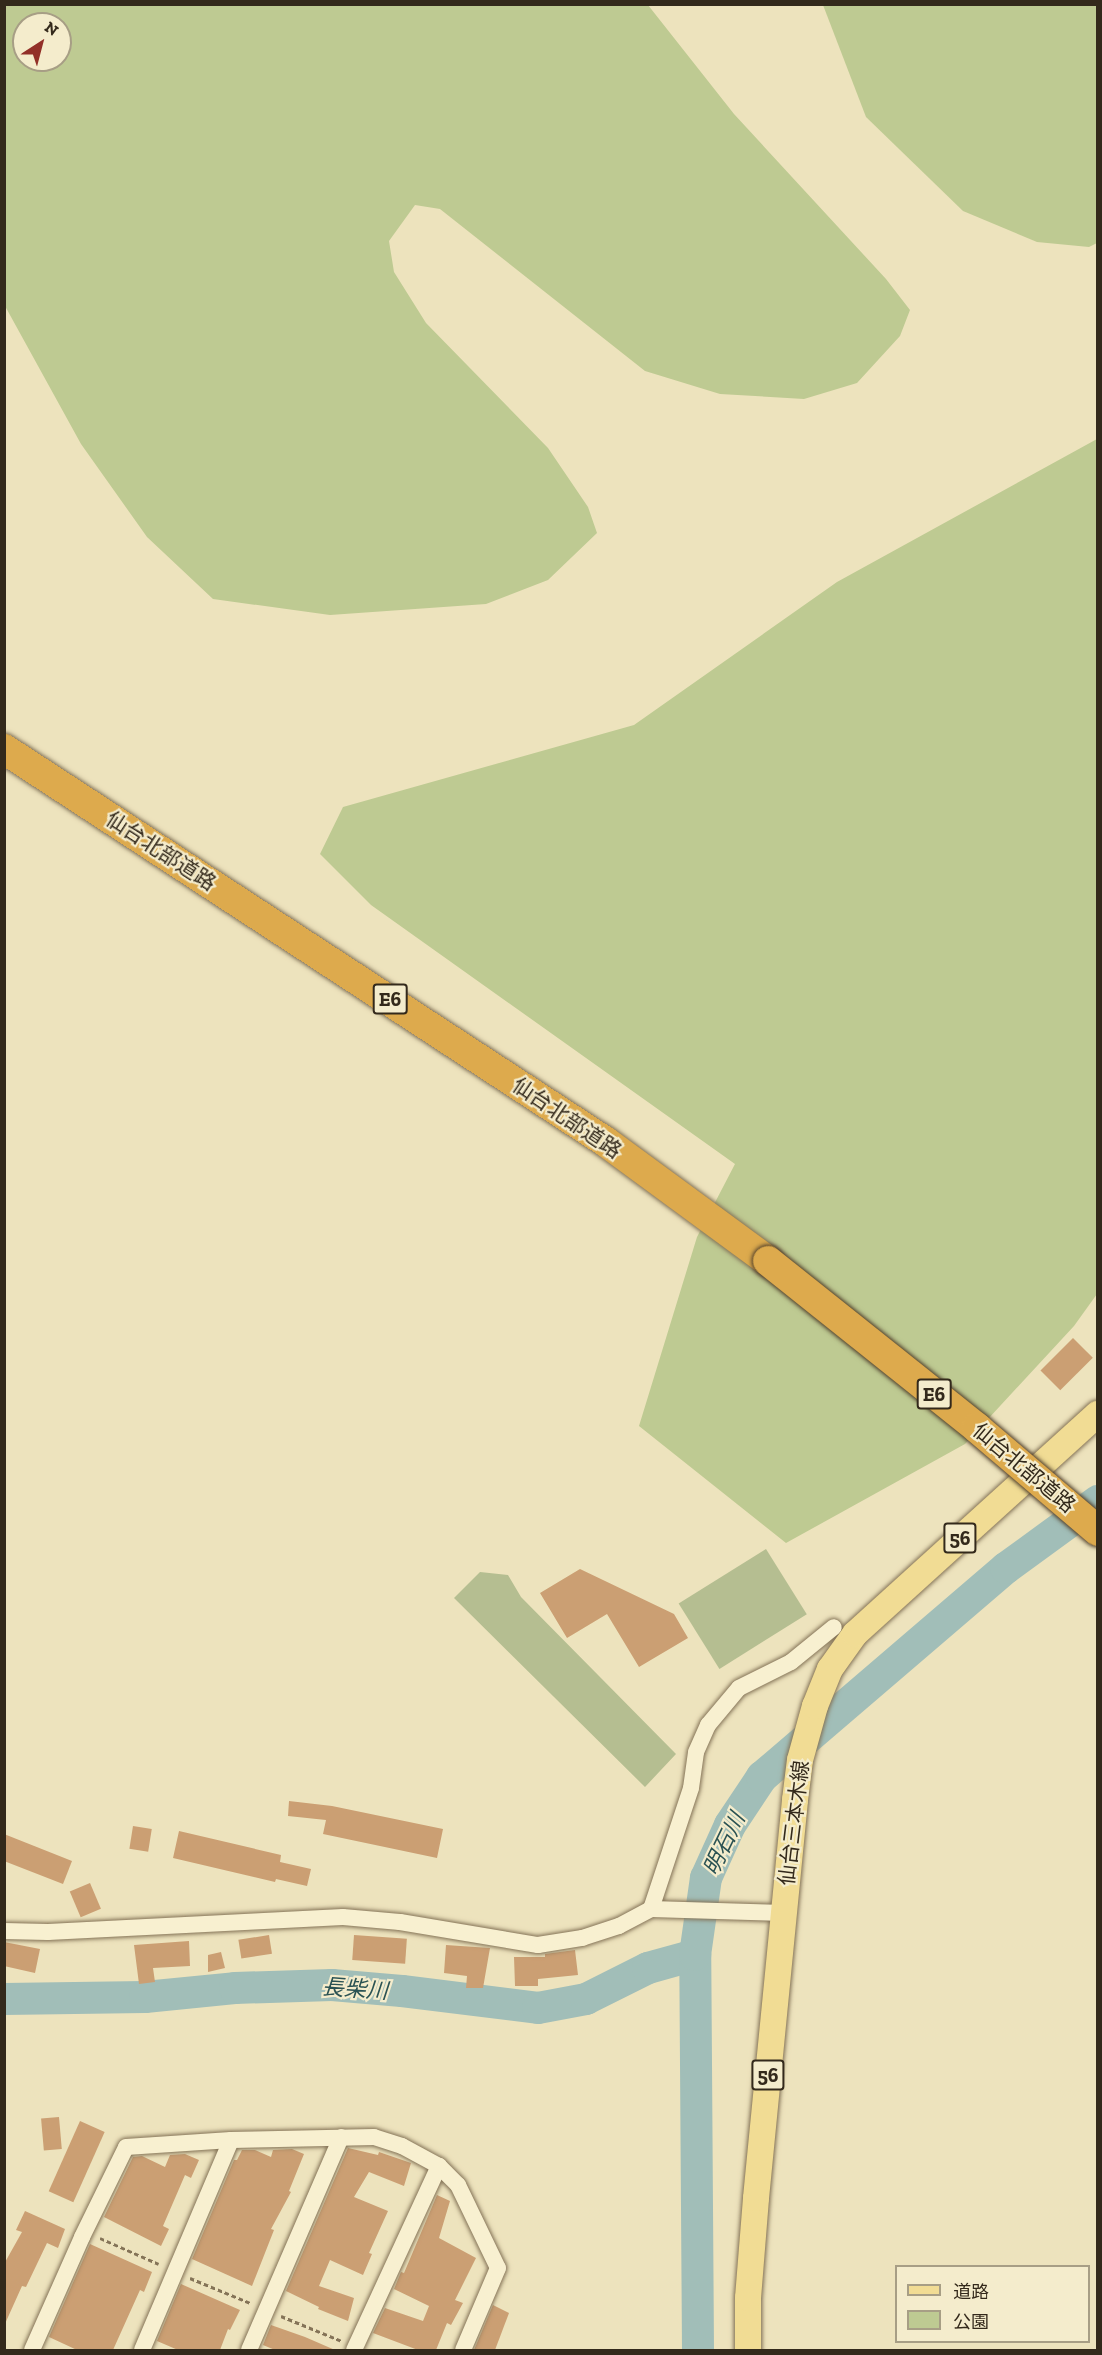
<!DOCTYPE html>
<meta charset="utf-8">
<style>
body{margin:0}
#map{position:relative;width:1102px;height:2355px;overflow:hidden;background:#ede3bd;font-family:"Zilla Slab","Noto Sans JP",serif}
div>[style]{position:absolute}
.green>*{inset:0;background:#beca92}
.cemetery>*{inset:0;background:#b5be91;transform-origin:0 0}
.river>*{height:32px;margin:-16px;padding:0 16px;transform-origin:16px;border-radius:16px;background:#a1beb8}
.building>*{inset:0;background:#cb9f73;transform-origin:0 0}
.path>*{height:3px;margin-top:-1.5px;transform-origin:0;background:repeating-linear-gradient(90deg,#847357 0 4.5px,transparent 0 7.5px)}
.roads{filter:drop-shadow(0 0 2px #847357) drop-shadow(0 0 2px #847357)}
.street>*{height:16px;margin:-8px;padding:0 8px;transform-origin:8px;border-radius:8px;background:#f8f0d0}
.primary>*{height:26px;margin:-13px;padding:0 13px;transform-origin:13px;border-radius:13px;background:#f1dc94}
.highway>*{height:30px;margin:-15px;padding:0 15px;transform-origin:15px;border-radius:15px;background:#ddaa4d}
.bridges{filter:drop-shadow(0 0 2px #51402b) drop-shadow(0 0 2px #51402b)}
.highway-bridge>*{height:30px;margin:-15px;padding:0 15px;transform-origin:15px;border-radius:15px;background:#ddaa4d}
span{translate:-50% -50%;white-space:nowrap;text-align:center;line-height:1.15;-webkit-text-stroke:4.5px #f4eccc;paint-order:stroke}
.shield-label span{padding:2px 4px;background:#f4eccc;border:2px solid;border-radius:4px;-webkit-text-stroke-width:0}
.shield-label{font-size:20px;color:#33291b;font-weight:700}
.street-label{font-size:21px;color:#33291b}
.water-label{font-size:22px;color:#2a5253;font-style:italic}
.frame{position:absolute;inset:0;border:6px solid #33291b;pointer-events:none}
.legend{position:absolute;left:895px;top:2265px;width:195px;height:78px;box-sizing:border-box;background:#f4eccc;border:2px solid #a79e85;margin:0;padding:8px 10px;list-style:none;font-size:18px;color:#33291b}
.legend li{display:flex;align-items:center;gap:12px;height:30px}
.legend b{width:30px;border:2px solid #a79e85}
.north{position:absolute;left:12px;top:12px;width:60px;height:60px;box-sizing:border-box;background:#f4eccc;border:2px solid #a79e85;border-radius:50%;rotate:36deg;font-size:16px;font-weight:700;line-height:24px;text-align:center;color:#33291b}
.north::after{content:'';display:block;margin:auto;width:21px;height:27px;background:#923028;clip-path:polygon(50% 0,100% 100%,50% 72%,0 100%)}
</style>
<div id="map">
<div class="green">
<div style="clip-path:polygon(evenodd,4px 5px,648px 5px,734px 114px,886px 279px,910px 310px,900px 336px,857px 383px,804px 399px,720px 394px,645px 371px,440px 209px,415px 205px,389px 241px,394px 272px,426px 323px,548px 448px,588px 507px,597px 533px,548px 580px,486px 604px,330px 615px,213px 599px,147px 537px,81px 444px,5px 306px,4px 5px,24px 24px,60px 24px,60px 60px,24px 60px,24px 24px)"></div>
<div style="clip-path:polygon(823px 5px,1097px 5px,1097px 243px,1089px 247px,1037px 242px,963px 211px,866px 117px)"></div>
<div style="clip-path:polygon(1097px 439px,1097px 1294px,1074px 1326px,965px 1444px,786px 1543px,639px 1426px,697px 1237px,735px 1164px,371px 905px,320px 854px,343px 807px,634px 725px,837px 582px)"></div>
</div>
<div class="cemetery">
<div style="left:766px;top:1549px;width:77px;height:103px;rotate:58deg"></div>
<div style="clip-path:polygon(480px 1572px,508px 1575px,521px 1597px,676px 1754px,645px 1787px,454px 1598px)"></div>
</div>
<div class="river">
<div style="left:4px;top:1999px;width:141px;rotate:-0.8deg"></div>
<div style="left:145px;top:1997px;width:90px;rotate:-5.7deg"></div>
<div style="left:235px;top:1988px;width:97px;rotate:-1.8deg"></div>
<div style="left:332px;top:1985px;width:70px;rotate:4.9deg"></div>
<div style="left:402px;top:1991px;width:137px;rotate:7.1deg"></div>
<div style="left:538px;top:2008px;width:49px;rotate:-10.6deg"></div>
<div style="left:586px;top:1999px;width:69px;rotate:-26.6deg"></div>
<div style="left:648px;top:1968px;width:49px;rotate:-15.5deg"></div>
<div style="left:698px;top:2350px;width:395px;rotate:-90.4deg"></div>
<div style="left:695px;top:1955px;width:78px;rotate:-81.9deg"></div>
<div style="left:706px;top:1878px;width:58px;rotate:-65.6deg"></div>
<div style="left:730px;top:1825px;width:58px;rotate:-56.3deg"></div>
<div style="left:762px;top:1777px;width:321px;rotate:-40.6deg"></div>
<div style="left:1006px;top:1568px;width:114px;rotate:-36.1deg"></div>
</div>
<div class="building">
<div style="left:1073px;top:1338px;width:28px;height:46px;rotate:45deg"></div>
<div style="clip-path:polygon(580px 1569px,674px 1614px,688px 1638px,639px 1667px,607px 1614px,567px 1638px,540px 1593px)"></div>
<div style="clip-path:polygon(289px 1801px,332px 1806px,443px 1829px,437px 1858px,323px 1834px,326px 1820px,288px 1816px)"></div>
<div style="left:133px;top:1826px;width:19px;height:23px;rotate:9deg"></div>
<div style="clip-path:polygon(179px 1831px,281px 1855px,280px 1862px,311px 1869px,307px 1886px,276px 1879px,275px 1882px,173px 1858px)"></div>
<div style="clip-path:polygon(4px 1834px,72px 1861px,63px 1884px,4px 1861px)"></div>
<div style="left:90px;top:1883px;width:28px;height:22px;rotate:67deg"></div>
<div style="left:269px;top:1935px;width:19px;height:31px;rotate:81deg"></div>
<div style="left:354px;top:1935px;width:53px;height:25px;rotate:4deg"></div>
<div style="clip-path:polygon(189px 1941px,190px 1966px,153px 1968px,155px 1982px,139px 1984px,134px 1945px)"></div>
<div style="clip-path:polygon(4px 1942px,40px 1949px,35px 1973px,4px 1966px)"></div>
<div style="clip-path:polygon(446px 1945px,490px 1948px,483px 1988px,466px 1988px,467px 1976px,444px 1973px)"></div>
<div style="clip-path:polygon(575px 1950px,578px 1975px,538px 1979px,538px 1986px,515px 1986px,514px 1957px,545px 1957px,545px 1954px)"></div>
<div style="clip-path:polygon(221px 1952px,225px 1968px,208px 1972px,208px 1955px)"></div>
<div style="left:59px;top:2117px;width:32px;height:18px;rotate:85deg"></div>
<div style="left:80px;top:2121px;width:27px;height:77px;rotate:24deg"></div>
<div style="clip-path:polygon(348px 2148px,378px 2155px,379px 2152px,411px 2163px,404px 2186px,369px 2172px,354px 2197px,388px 2211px,369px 2253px,372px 2254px,363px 2275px,330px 2260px,319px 2286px,354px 2298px,348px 2321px,318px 2309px,319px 2307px,286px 2291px)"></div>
<div style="clip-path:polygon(292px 2149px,304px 2154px,289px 2191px,291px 2192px,271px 2229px,274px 2230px,252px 2286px,192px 2259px,234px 2160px,237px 2160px,242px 2150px,255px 2150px,271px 2157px,273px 2150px)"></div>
<div style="clip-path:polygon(185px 2154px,199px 2160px,191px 2178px,185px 2175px,163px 2226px,169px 2229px,161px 2246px,104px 2217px,133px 2157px,142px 2156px,165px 2167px,170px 2155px)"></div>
<div style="clip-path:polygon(437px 2195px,450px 2201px,439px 2238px,476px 2258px,455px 2300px,463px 2303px,451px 2325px,447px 2323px,436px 2350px,418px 2350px,373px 2333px,385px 2308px,423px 2321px,429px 2306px,394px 2289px,401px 2272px,404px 2273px)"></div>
<div style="clip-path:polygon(25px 2211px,65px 2229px,58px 2248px,47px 2243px,26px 2287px,22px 2286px,4px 2326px,4px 2264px,22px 2232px,16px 2230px)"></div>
<div style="clip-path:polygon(90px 2244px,152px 2272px,144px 2292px,140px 2290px,113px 2350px,77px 2350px,49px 2337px)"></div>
<div style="clip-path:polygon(181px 2284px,240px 2310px,230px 2330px,228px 2329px,220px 2350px,178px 2350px,157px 2341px)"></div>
<div style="clip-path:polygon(493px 2305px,509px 2313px,495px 2350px,474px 2350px)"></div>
<div style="clip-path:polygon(271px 2325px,305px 2337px,335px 2350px,275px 2350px,263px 2345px)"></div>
</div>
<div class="path">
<div style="left:100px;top:2238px;width:64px;rotate:23.8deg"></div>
<div style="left:190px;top:2278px;width:65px;rotate:22.6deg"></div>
<div style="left:281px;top:2316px;width:66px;rotate:22.3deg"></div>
</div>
<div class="roads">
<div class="street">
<div style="left:651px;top:1909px;width:133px;rotate:1.7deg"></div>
<div style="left:4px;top:1931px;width:44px;rotate:1.3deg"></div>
<div style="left:48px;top:1932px;width:295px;rotate:-2.9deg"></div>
<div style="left:343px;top:1917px;width:57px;rotate:5deg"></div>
<div style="left:400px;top:1922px;width:140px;rotate:9.5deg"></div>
<div style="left:538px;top:1945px;width:45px;rotate:-9deg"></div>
<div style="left:582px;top:1938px;width:39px;rotate:-18deg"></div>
<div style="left:619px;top:1926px;width:36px;rotate:-28deg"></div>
<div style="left:651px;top:1909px;width:127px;rotate:-71.7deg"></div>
<div style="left:691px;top:1788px;width:36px;rotate:-82deg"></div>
<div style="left:696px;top:1752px;width:30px;rotate:-66deg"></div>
<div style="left:708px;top:1725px;width:48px;rotate:-50deg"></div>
<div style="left:739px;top:1688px;width:58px;rotate:-26.6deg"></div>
<div style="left:791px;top:1662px;width:55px;rotate:-39.1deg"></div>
<div style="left:32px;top:2350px;width:124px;rotate:-66.1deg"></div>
<div style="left:82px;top:2237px;width:100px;rotate:-63.9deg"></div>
<div style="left:126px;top:2147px;width:105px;rotate:-3.8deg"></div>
<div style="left:231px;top:2140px;width:143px;rotate:-1.2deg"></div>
<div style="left:374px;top:2137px;width:29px;rotate:18deg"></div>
<div style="left:402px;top:2146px;width:42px;rotate:28.4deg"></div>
<div style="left:439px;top:2166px;width:27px;rotate:45deg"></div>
<div style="left:458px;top:2185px;width:92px;rotate:64.3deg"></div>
<div style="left:498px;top:2268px;width:89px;rotate:113.1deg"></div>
<div style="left:142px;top:2350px;width:228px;rotate:-67deg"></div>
<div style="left:249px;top:2350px;width:232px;rotate:-66.6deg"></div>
<div style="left:354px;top:2350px;width:203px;rotate:-65.2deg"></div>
</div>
<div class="primary">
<div style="left:748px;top:2350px;width:52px;rotate:-90deg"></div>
<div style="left:748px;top:2298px;width:100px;rotate:-85.4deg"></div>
<div style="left:756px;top:2198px;width:400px;rotate:-84.4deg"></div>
<div style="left:795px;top:1800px;width:40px;rotate:-82.9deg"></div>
<div style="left:800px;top:1760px;width:56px;rotate:-74.5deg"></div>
<div style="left:815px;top:1706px;width:40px;rotate:-68deg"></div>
<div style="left:830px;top:1669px;width:43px;rotate:-54.5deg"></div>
<div style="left:855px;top:1634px;width:328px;rotate:-42.2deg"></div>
</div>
<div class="highway">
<div style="left:4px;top:749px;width:719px;rotate:33.14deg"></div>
<div style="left:606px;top:1142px;width:201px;rotate:36.3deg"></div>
</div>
</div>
<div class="bridges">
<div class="highway-bridge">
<div style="left:768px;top:1261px;width:268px;rotate:38.6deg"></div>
<div style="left:977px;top:1428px;width:159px;rotate:40.4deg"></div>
</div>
</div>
<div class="shield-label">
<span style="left:390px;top:999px">E6</span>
<span style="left:934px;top:1394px">E6</span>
<span style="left:960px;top:1538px">56</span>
<span style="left:768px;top:2075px">56</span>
</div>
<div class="street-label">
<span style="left:161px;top:851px;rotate:33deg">仙台北部道路</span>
<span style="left:567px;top:1118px;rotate:34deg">仙台北部道路</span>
<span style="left:1024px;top:1468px;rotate:40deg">仙台北部道路</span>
<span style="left:794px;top:1823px;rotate:-83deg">仙台三本木線</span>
</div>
<div class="water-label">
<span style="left:724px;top:1844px;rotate:-64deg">明石川</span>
<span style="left:355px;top:1989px;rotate:4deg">長柴川</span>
</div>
<div class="frame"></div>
<ul class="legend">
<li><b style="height:8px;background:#f1dc94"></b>道路</li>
<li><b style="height:16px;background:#beca92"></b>公園</li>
</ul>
<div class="north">N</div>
</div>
